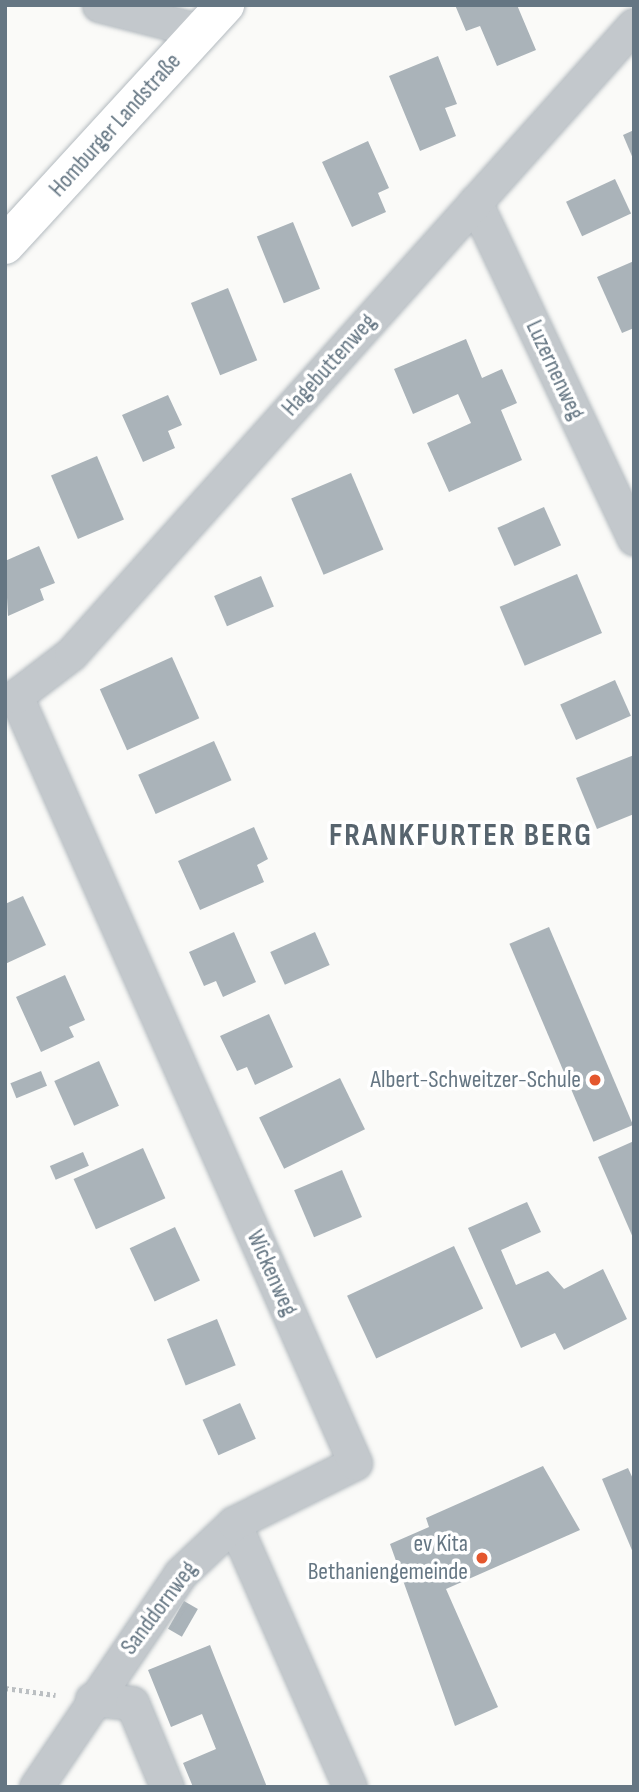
<!DOCTYPE html>
<meta charset="utf-8">
<style>
body{margin:0}
#map{position:relative;width:639px;height:1792px;overflow:hidden;background:#fafaf8;font-family:"Sofia Sans Condensed",sans-serif}
div>[style]{position:absolute}
.building>*{inset:0;background:#aab3b9;transform-origin:0 0}
.path>*{height:4.5px;margin-top:-2.25px;transform-origin:0;background:repeating-linear-gradient(90deg,#bbbfc2 0 3.5px,transparent 0 7px)}
.roads{filter:drop-shadow(0 0 2px #b3babf) drop-shadow(0 0 2px #b3babf)}
.street>*{height:33px;margin:-16.5px;padding:0 16.5px;transform-origin:16.5px;border-radius:16.5px;background:#c3c8cc}
.secondary>*{height:38px;margin:-19px;padding:0 19px;transform-origin:19px;border-radius:19px;background:#fff}
.dots>*{width:19px;height:19px;translate:-50% -50%;box-sizing:border-box;border:4px solid #fff;border-radius:50%}
span{translate:-50% -50%;white-space:nowrap;text-align:center;line-height:1.15;-webkit-text-stroke:7px #fff;paint-order:stroke}
.street-label{font-size:24px;color:#657683}
.poi-label{font-size:24px;color:#657683}
.right{translate:-100% -50%;text-align:right}
.district-label{font-size:32px;color:#57646e;font-weight:700;letter-spacing:2px}
.frame{position:absolute;inset:0;border:7px solid #657683;pointer-events:none}
</style>
<div id="map">
<div class="building">
<div style="clip-path:polygon(455px 5px,517px 5px,536px 50px,497px 66px,480px 26px,466px 31px)"></div>
<div style="clip-path:polygon(438px 56px,457px 104px,445px 108px,456px 136px,420px 151px,389px 76px)"></div>
<div style="clip-path:polygon(634px 130px,634px 161px,623px 135px)"></div>
<div style="clip-path:polygon(368px 141px,389px 188px,378px 193px,386px 212px,352px 227px,322px 162px)"></div>
<div style="left:615px;top:179px;width:38px;height:54px;rotate:65deg"></div>
<div style="left:293px;top:222px;width:72px;height:39px;rotate:68deg"></div>
<div style="clip-path:polygon(634px 261px,634px 328px,622px 333px,597px 277px)"></div>
<div style="left:228px;top:288px;width:78px;height:40px;rotate:68deg"></div>
<div style="clip-path:polygon(466px 339px,482px 378px,502px 369px,517px 403px,501px 410px,522px 460px,449px 492px,427px 443px,471px 423px,458px 394px,413px 414px,394px 369px)"></div>
<div style="clip-path:polygon(168px 395px,182px 425px,168px 431px,175px 448px,143px 462px,122px 415px)"></div>
<div style="left:97px;top:456px;width:69px;height:50px;rotate:67deg"></div>
<div style="left:351px;top:473px;width:83px;height:65px;rotate:67deg"></div>
<div style="left:544px;top:507px;width:42px;height:51px;rotate:66deg"></div>
<div style="clip-path:polygon(39px 546px,55px 583px,40px 589px,44px 600px,8px 616px,5px 561px)"></div>
<div style="left:577px;top:574px;width:64px;height:84px;rotate:67deg"></div>
<div style="left:261px;top:576px;width:33px;height:51px;rotate:67deg"></div>
<div style="left:172px;top:657px;width:67px;height:79px;rotate:66deg"></div>
<div style="left:615px;top:680px;width:39px;height:60px;rotate:66deg"></div>
<div style="left:214px;top:741px;width:43px;height:83px;rotate:66deg"></div>
<div style="clip-path:polygon(634px 755px,634px 814px,597px 829px,576px 778px)"></div>
<div style="clip-path:polygon(254px 827px,268px 859px,257px 865px,264px 882px,200px 910px,178px 861px)"></div>
<div style="clip-path:polygon(23px 896px,46px 945px,5px 964px,5px 904px)"></div>
<div style="left:549px;top:927px;width:215px;height:43px;rotate:67deg"></div>
<div style="clip-path:polygon(234px 932px,256px 982px,223px 997px,216px 981px,204px 986px,189px 952px)"></div>
<div style="left:315px;top:932px;width:36px;height:49px;rotate:66deg"></div>
<div style="clip-path:polygon(65px 975px,85px 1020px,69px 1027px,74px 1037px,41px 1052px,16px 997px)"></div>
<div style="clip-path:polygon(269px 1014px,293px 1067px,255px 1085px,247px 1067px,237px 1071px,220px 1036px)"></div>
<div style="left:99px;top:1061px;width:49px;height:49px;rotate:66deg"></div>
<div style="left:41px;top:1071px;width:16px;height:33px;rotate:68deg"></div>
<div style="left:340px;top:1078px;width:57px;height:90px;rotate:64deg"></div>
<div style="clip-path:polygon(634px 1141px,634px 1240px,598px 1157px)"></div>
<div style="left:143px;top:1148px;width:55px;height:76px;rotate:66deg"></div>
<div style="left:83px;top:1152px;width:15px;height:36px;rotate:67deg"></div>
<div style="left:342px;top:1170px;width:51px;height:52px;rotate:67deg"></div>
<div style="clip-path:polygon(527px 1202px,541px 1232px,501px 1250px,516px 1285px,548px 1271px,564px 1289px,603px 1269px,627px 1319px,564px 1350px,555px 1333px,521px 1348px,468px 1228px)"></div>
<div style="left:175px;top:1227px;width:59px;height:50px;rotate:65deg"></div>
<div style="left:454px;top:1246px;width:69px;height:118px;rotate:65deg"></div>
<div style="left:217px;top:1319px;width:50px;height:54px;rotate:68deg"></div>
<div style="left:240px;top:1403px;width:39px;height:41px;rotate:66deg"></div>
<div style="clip-path:polygon(543px 1466px,580px 1530px,446px 1589px,498px 1707px,455px 1726px,390px 1544px,429px 1527px,426px 1518px)"></div>
<div style="clip-path:polygon(628px 1468px,634px 1481px,634px 1555px,602px 1479px)"></div>
<div style="left:184px;top:1601px;width:16px;height:32px;rotate:30deg"></div>
<div style="clip-path:polygon(210px 1645px,221px 1673px,267px 1787px,193px 1787px,183px 1763px,216px 1749px,202px 1714px,171px 1727px,148px 1670px)"></div>
</div>
<div class="path">
<div style="left:5px;top:1688px;width:51px;rotate:7.8deg"></div>
</div>
<div class="roads">
<div class="street">
<div style="left:99px;top:5px;width:105px;rotate:14.3deg"></div>
<div style="left:475px;top:202px;width:372px;rotate:64.7deg"></div>
<div style="left:234px;top:1523px;width:288px;rotate:66.3deg"></div>
<div style="left:92px;top:1699px;width:40px;rotate:5.7deg"></div>
<div style="left:132px;top:1703px;width:91px;rotate:67.4deg"></div>
<div style="left:36px;top:1787px;width:257px;rotate:-55.9deg"></div>
<div style="left:180px;top:1574px;width:74px;rotate:-43.4deg"></div>
<div style="left:234px;top:1523px;width:135px;rotate:-26.4deg"></div>
<div style="left:355px;top:1463px;width:839px;rotate:-113.84deg"></div>
<div style="left:16px;top:696px;width:69px;rotate:-37.4deg"></div>
<div style="left:71px;top:654px;width:844px;rotate:-48.17deg"></div>
</div>
<div class="secondary">
<div style="left:5px;top:245px;width:326px;rotate:-47.5deg"></div>
</div>
</div>
<div class="dots">
<div style="left:595px;top:1080px;background:#e4572e"></div>
<div style="left:482px;top:1558px;background:#e4572e"></div>
</div>
<div class="street-label">
<span style="left:115px;top:125px;rotate:-48deg">Homburger Landstraße</span>
<span style="left:329px;top:365px;rotate:-48deg">Hagebuttenweg</span>
<span style="left:555px;top:370px;rotate:65deg">Luzernenweg</span>
<span style="left:272px;top:1273px;rotate:66deg">Wickenweg</span>
<span style="left:159px;top:1608px;rotate:-53deg">Sanddornweg</span>
</div>
<div class="poi-label">
<span class="right" style="left:581px;top:1080px">Albert-Schweitzer-Schule</span>
<span class="right" style="left:468px;top:1558px">ev Kita<br>Bethaniengemeinde</span>
</div>
<div class="district-label">
<span style="left:461px;top:836px">FRANKFURTER BERG</span>
</div>
<div class="frame"></div>
</div>
